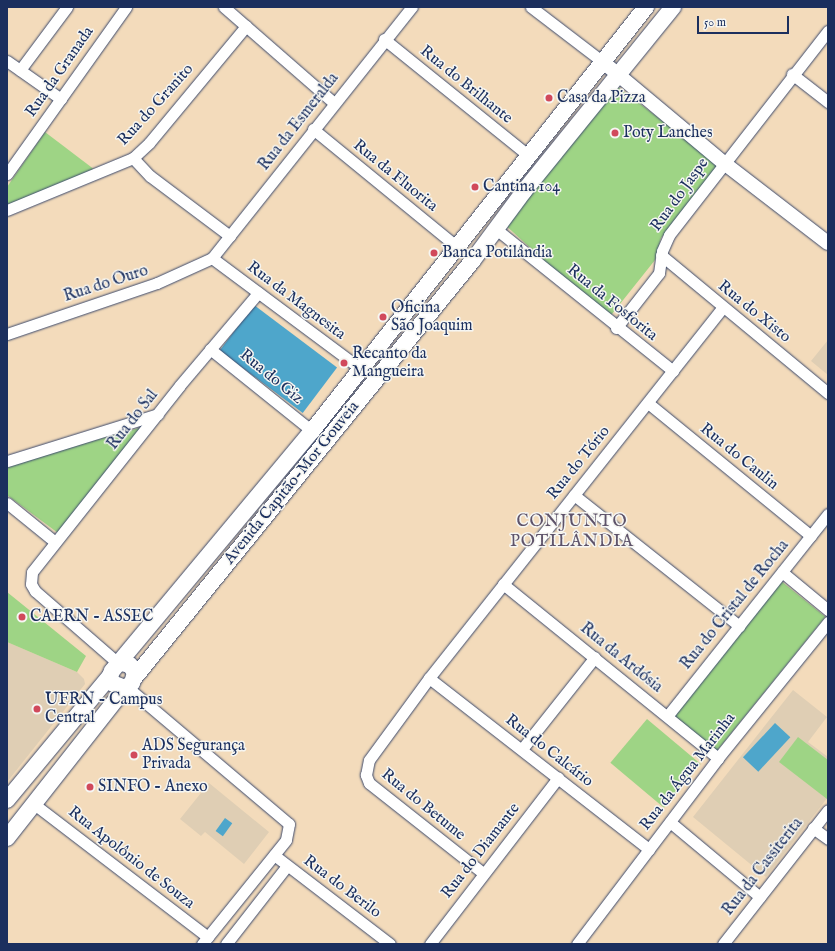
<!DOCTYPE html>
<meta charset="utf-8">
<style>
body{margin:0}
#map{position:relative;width:835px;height:951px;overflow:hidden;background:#f3dbbb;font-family:"IM FELL English",serif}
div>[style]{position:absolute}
.built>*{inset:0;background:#dfceb4}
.green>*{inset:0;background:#9ed485;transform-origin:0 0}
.water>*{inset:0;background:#4ea6cb;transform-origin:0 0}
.roads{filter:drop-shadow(0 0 1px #3b496c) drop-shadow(0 0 1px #3b496c)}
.minor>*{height:11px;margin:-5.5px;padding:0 5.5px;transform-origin:5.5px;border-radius:5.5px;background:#fff}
.tertiary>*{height:14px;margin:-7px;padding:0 7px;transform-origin:7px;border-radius:7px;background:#fff}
.secondary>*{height:16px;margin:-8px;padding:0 8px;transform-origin:8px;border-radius:8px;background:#fff}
.dots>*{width:11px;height:11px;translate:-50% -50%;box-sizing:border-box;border:2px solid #f6f6f2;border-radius:50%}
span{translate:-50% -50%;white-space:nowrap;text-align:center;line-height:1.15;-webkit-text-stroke:3px #f6f6f2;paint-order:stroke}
.street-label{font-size:16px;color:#1b2f5e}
.poi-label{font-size:16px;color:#1b2f5e}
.left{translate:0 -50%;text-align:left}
.neighbourhood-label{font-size:17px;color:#5e536a;letter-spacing:1px}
.frame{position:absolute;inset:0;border:8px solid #1b2f5e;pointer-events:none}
.scale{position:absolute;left:697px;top:16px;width:92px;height:18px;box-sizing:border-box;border:2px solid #1b2f5e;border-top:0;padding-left:5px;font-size:12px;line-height:14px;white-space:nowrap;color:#1b2f5e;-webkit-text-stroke:3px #f6f6f2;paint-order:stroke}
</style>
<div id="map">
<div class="built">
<div style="clip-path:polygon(828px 340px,828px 375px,811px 361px)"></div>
<div style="clip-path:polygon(7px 642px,77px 672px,84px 679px,85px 684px,7px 782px)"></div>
<div style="clip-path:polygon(793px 690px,827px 717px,808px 742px,828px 757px,828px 797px,766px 877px,693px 817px)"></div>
<div style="clip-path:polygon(209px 783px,269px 832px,244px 864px,205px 832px,201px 836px,180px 819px)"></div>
</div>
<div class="green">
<div style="clip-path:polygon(614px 84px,719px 164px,661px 238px,655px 260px,608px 319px,503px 223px)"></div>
<div style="clip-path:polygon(45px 132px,95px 170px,7px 205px,7px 187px)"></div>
<div style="clip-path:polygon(146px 426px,58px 533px,7px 495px,7px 465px)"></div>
<div style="left:781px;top:581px;width:57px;height:172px;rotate:39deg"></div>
<div style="clip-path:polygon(7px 592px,86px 656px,77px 672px,7px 642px)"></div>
<div style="left:647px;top:719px;width:70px;height:57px;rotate:40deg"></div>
<div style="clip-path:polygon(798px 737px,828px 760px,827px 799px,779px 762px)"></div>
</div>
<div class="water">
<div style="left:254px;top:305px;width:104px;height:57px;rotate:37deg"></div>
<div style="left:775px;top:723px;width:21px;height:47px;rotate:43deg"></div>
<div style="left:225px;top:818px;width:9px;height:16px;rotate:36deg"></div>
</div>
<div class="roads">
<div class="minor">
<div style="left:224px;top:7px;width:146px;rotate:41.1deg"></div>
<div style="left:531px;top:7px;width:91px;rotate:37.4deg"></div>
<div style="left:384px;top:39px;width:186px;rotate:38.9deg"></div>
<div style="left:7px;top:61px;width:66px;rotate:35.1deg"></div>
<div style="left:20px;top:70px;width:79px;rotate:-53.3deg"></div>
<div style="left:792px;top:74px;width:46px;rotate:37.9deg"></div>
<div style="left:313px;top:129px;width:186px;rotate:39.3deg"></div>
<div style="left:133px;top:158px;width:25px;rotate:47deg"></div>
<div style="left:150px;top:176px;width:100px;rotate:36.9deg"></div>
<div style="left:7px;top:174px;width:205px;rotate:-54.5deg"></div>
<div style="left:7px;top:210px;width:136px;rotate:-22.4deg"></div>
<div style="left:133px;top:158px;width:22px;rotate:-43deg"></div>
<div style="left:149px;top:143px;width:152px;rotate:-50.3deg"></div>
<div style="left:496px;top:229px;width:227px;rotate:38.7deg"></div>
<div style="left:661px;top:255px;width:217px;rotate:39.6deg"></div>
<div style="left:212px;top:258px;width:186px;rotate:36.7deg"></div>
<div style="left:616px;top:328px;width:70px;rotate:-52deg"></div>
<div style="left:659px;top:273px;width:22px;rotate:-82deg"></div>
<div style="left:662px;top:251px;width:17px;rotate:-66deg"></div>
<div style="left:669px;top:235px;width:259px;rotate:-52.1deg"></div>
<div style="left:7px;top:334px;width:158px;rotate:-18.8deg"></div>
<div style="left:157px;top:283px;width:60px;rotate:-24.4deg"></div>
<div style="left:212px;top:258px;width:321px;rotate:-51.5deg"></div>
<div style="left:210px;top:349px;width:131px;rotate:38.8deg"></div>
<div style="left:648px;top:403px;width:210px;rotate:39.2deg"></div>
<div style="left:7px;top:461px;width:158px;rotate:-17.3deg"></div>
<div style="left:574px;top:495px;width:211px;rotate:38.4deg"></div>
<div style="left:7px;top:503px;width:62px;rotate:39.1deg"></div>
<div style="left:782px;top:572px;width:60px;rotate:39.6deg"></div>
<div style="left:503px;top:584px;width:277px;rotate:39deg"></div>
<div style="left:119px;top:664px;width:111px;rotate:-139deg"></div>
<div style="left:35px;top:591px;width:8px;rotate:-120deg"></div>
<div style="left:31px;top:584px;width:12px;rotate:-85deg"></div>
<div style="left:32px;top:572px;width:238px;rotate:-51.6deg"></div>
<div style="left:180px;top:385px;width:121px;rotate:-49.7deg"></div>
<div style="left:429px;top:678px;width:279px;rotate:37.9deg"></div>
<div style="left:127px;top:687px;width:212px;rotate:40.2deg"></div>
<div style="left:289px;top:824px;width:16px;rotate:101deg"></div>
<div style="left:286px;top:840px;width:134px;rotate:128.9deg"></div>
<div style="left:668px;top:715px;width:257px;rotate:-51.5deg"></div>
<div style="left:522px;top:749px;width:117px;rotate:-51.6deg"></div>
<div style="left:34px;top:804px;width:219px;rotate:37.4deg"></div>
<div style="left:670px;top:822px;width:117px;rotate:39.8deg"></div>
<div style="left:813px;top:828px;width:19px;rotate:36deg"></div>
<div style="left:274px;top:855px;width:146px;rotate:37.5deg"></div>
<div style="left:483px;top:873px;width:145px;rotate:-141.7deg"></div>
<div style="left:369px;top:783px;width:9px;rotate:-111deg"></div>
<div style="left:366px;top:775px;width:15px;rotate:-79deg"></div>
<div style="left:369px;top:760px;width:102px;rotate:-53.8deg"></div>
<div style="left:429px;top:678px;width:472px;rotate:-51.6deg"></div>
<div style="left:226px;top:944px;width:99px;rotate:-52deg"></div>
<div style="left:430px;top:944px;width:210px;rotate:-52.4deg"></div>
<div style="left:577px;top:944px;width:233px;rotate:-52.8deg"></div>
<div style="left:718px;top:758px;width:175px;rotate:-51deg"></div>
<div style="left:723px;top:944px;width:170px;rotate:-51.9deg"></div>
</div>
<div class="tertiary">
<div style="left:603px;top:62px;width:158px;rotate:39.9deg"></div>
<div style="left:724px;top:163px;width:131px;rotate:37.6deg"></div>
</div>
<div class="secondary">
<div style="left:121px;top:663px;width:9px;rotate:13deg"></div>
<div style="left:130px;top:665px;width:9px;rotate:58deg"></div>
<div style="left:135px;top:673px;width:10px;rotate:107deg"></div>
<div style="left:132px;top:683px;width:9px;rotate:144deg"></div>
<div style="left:125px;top:688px;width:14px;rotate:-159deg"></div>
<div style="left:112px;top:683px;width:7px;rotate:-106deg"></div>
<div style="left:110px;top:676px;width:5px;rotate:-68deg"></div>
<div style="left:112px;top:671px;width:312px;rotate:-50.2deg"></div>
<div style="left:312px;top:431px;width:540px;rotate:-51.77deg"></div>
<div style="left:135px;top:677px;width:537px;rotate:-50.97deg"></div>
<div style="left:473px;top:260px;width:86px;rotate:-53.5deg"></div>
<div style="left:524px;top:191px;width:237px;rotate:-51deg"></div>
<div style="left:7px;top:800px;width:161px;rotate:-50.3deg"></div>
<div style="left:7px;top:838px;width:191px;rotate:-51.8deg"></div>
</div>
</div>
<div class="dots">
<div style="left:549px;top:98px;background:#d1495b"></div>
<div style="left:615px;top:133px;background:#d1495b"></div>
<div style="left:475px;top:187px;background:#d1495b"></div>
<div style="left:434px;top:253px;background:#d1495b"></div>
<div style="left:383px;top:317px;background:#d1495b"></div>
<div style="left:344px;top:363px;background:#d1495b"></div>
<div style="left:22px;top:617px;background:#d1495b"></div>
<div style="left:37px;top:709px;background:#d1495b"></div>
<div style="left:134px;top:755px;background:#d1495b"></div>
<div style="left:90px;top:787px;background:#d1495b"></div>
</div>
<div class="street-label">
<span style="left:60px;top:72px;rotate:-55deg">Rua da Granada</span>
<span style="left:466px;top:85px;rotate:39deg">Rua do Brilhante</span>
<span style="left:156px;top:105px;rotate:-48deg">Rua do Granito</span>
<span style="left:299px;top:122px;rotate:-52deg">Rua da Esmeralda</span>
<span style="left:395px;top:176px;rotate:39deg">Rua da Fluorita</span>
<span style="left:680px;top:195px;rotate:-54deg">Rua do Jaspe</span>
<span style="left:106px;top:284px;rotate:-18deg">Rua do Ouro</span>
<span style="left:296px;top:301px;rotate:37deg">Rua da Magnesita</span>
<span style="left:612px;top:303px;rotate:39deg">Rua da Fosforita</span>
<span style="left:754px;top:312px;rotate:39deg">Rua do Xisto</span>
<span style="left:271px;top:377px;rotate:39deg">Rua do Giz</span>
<span style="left:133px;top:420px;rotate:-52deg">Rua do Sal</span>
<span style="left:739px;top:457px;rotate:39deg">Rua do Caulin</span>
<span style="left:579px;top:463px;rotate:-51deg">Rua do Tório</span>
<span style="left:292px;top:483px;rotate:-51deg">Avenida Capitão-Mor Gouveia</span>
<span style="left:735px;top:605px;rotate:-51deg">Rua do Cristal de Rocha</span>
<span style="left:621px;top:658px;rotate:39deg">Rua da Ardósia</span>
<span style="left:549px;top:751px;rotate:38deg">Rua do Calcário</span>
<span style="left:688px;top:772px;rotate:-52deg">Rua da Água Marinha</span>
<span style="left:423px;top:805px;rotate:39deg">Rua do Betume</span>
<span style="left:481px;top:851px;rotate:-52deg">Rua do Diamante</span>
<span style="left:131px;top:858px;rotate:38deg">Rua Apolônio de Souza</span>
<span style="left:763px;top:867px;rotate:-52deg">Rua da Cassiterita</span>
<span style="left:342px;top:887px;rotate:37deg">Rua do Berilo</span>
</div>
<div class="poi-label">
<span class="left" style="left:557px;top:98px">Casa da Pizza</span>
<span class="left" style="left:623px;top:133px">Poty Lanches</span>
<span class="left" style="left:483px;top:187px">Cantina 104</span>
<span class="left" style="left:442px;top:253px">Banca Potilândia</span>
<span class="left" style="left:391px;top:317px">Oficina<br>São Joaquim</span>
<span class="left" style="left:352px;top:363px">Recanto da<br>Mangueira</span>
<span class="left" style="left:30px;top:617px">CAERN - ASSEC</span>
<span class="left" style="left:45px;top:709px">UFRN - Campus<br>Central</span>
<span class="left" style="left:142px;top:755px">ADS Segurança<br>Privada</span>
<span class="left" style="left:98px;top:787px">SINFO - Anexo</span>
</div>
<div class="neighbourhood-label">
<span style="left:572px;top:532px">CONJUNTO<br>POTILÂNDIA</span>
</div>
<div class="frame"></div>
<div class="scale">50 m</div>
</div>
